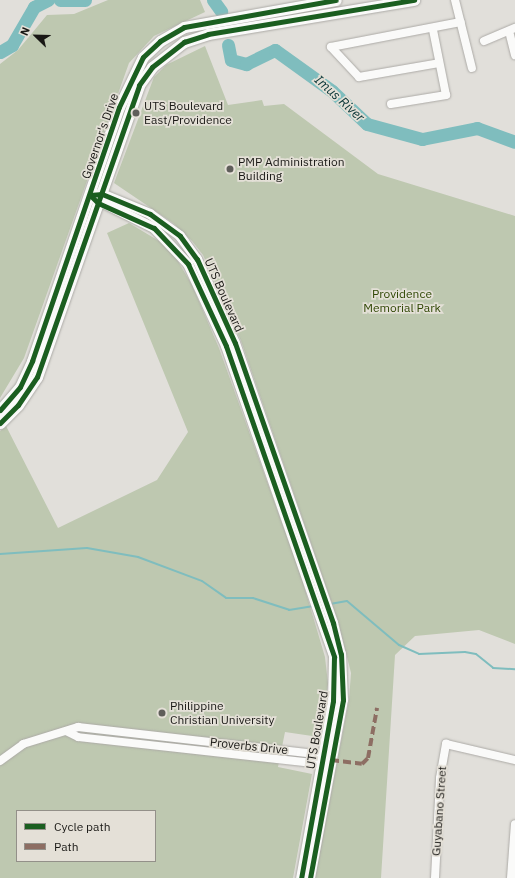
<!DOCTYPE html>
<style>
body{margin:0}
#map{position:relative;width:515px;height:878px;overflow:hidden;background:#e1dfda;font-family:"IBM Plex Sans",sans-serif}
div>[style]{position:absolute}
.green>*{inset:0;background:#bec8b0}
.stream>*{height:2px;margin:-1px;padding:0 1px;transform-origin:1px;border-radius:1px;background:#7fbdbe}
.river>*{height:13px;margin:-6.5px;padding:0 6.5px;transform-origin:6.5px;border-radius:6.5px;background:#7fbdbe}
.roads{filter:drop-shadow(0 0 1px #acaaa6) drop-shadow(0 0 1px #acaaa6)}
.minor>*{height:8px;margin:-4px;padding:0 4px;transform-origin:4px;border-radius:4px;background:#fafaf9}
.major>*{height:10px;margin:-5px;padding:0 5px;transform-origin:5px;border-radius:5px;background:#fafaf9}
.highway>*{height:11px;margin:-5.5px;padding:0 5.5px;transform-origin:5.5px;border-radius:5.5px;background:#fafaf9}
.quiet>*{height:4px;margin-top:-2px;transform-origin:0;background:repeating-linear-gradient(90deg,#8d6e63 0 8px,transparent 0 12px)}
.cycleway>*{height:5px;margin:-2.5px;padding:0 2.5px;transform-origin:2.5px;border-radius:2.5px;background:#1b5e20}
.dots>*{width:11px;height:11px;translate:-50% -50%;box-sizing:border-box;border:2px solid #e4e0d7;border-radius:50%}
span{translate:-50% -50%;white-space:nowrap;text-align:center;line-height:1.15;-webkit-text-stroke:3.5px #e4e0d7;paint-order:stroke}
.poi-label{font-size:12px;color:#191815}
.left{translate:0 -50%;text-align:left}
.street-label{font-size:12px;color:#191815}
.park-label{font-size:12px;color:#2f4704}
.water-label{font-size:13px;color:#073436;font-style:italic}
.legend{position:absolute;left:16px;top:810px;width:140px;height:52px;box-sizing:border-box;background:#e4e0d7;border:1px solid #939089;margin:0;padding:5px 7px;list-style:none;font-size:12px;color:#191815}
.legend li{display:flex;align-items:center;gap:8px;height:20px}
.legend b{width:20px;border:1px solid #939089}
.north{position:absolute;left:16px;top:16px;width:40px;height:40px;-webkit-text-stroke:3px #e4e0d7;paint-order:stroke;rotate:293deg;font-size:11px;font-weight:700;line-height:16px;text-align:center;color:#191815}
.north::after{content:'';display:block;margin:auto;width:14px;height:18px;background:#191815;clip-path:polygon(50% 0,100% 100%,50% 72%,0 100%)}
</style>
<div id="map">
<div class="green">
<div style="clip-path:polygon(108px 0,200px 0,205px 12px,154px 36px,129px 63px,24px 358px,0 398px,0 64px,18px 50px,47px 15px,74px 14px)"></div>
<div style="clip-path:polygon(205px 46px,228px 105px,262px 100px,264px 106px,284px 104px,378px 174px,515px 216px,515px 644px,479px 630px,415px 636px,395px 655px,381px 878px,315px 878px,349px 700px,351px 673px,338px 621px,241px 341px,203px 255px,192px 241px,173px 223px,114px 183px,154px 77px,166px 65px)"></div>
<div style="clip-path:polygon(evenodd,129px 223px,159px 241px,175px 256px,192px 285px,219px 348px,301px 576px,325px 657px,328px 684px,319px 737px,285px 732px,278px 767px,312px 774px,293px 878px,0 878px,0 431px,6px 426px,58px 528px,157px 480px,188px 432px,107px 233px,129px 223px,17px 811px,155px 811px,155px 861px,17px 861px,17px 811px)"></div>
</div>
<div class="stream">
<div style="left:0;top:554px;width:87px;rotate:-3.9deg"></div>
<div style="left:87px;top:548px;width:52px;rotate:10deg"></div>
<div style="left:138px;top:557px;width:68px;rotate:20.6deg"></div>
<div style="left:202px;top:581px;width:29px;rotate:35deg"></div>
<div style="left:226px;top:598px;width:27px"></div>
<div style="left:253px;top:598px;width:38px;rotate:18deg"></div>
<div style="left:289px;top:610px;width:25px;rotate:-9deg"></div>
<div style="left:330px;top:604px;width:17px;rotate:-10deg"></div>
<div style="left:347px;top:601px;width:68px;rotate:40.2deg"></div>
<div style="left:399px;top:645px;width:22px;rotate:24deg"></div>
<div style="left:419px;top:654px;width:46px;rotate:-2.5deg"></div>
<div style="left:465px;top:652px;width:11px;rotate:10deg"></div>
<div style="left:476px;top:654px;width:22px;rotate:39deg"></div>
<div style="left:493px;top:668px;width:22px;rotate:3deg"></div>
</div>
<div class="river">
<div style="left:60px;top:0;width:25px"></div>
<div style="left:213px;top:0;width:14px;rotate:54deg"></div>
<div style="left:228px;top:45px;width:15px;rotate:79deg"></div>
<div style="left:231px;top:60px;width:16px;rotate:15deg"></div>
<div style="left:246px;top:64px;width:32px;rotate:-26deg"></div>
<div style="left:275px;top:50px;width:70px;rotate:35.7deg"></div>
<div style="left:332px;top:91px;width:48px;rotate:43.3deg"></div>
<div style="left:367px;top:124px;width:57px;rotate:15.3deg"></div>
<div style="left:422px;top:139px;width:56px;rotate:-11.3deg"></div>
<div style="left:477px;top:128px;width:40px;rotate:20.2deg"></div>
<div style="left:0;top:52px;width:14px;rotate:-30deg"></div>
<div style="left:12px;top:45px;width:44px;rotate:-59.9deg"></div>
<div style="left:34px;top:7px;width:16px;rotate:-27deg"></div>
</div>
<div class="roads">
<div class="minor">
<div style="left:455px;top:0;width:70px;rotate:76deg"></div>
<div style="left:509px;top:31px;width:25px;rotate:76deg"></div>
<div style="left:484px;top:41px;width:34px;rotate:-23deg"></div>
<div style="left:331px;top:47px;width:132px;rotate:-10.9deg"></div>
<div style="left:331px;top:47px;width:41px;rotate:47deg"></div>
<div style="left:359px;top:77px;width:81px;rotate:-9.9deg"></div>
<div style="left:391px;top:104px;width:56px;rotate:-9.3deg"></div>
<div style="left:446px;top:95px;width:66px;rotate:-101.3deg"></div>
<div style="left:0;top:761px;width:29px;rotate:-36deg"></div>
<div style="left:23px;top:744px;width:58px;rotate:-17.2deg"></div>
<div style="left:78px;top:727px;width:248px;rotate:6.5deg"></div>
<div style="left:324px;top:755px;width:9px;rotate:36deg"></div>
<div style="left:331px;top:760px;width:10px;rotate:156deg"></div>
<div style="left:322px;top:764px;width:245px;rotate:-173.7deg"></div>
<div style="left:78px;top:737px;width:13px;rotate:-153deg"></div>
<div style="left:435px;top:878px;width:100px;rotate:-87.1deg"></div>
<div style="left:440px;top:778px;width:35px;rotate:-80deg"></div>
<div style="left:446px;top:744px;width:71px;rotate:13.1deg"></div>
<div style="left:511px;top:878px;width:54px;rotate:-85.8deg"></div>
</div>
<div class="major">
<div style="left:94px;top:195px;width:8px;rotate:-7deg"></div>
<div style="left:102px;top:194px;width:52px;rotate:22.6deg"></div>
<div style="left:150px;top:214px;width:37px;rotate:36deg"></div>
<div style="left:180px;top:236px;width:29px;rotate:54deg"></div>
<div style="left:197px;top:259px;width:92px;rotate:65.7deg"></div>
<div style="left:235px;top:343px;width:297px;rotate:70.7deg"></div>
<div style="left:333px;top:623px;width:32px;rotate:76deg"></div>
<div style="left:341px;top:654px;width:46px;rotate:87.5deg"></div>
<div style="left:343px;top:700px;width:181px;rotate:100.5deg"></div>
<div style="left:93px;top:198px;width:68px;rotate:26.2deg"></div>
<div style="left:154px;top:228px;width:50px;rotate:46.6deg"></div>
<div style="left:188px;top:264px;width:90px;rotate:65.1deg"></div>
<div style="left:226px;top:346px;width:329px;rotate:70.8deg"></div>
<div style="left:334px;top:657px;width:44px;rotate:91.3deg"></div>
<div style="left:333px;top:701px;width:180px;rotate:100.2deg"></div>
</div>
<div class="highway">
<div style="left:0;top:410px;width:30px;rotate:-49deg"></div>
<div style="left:20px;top:387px;width:29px;rotate:-65deg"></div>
<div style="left:32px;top:361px;width:268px;rotate:-71.1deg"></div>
<div style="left:119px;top:107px;width:55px;rotate:-64.4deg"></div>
<div style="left:143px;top:57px;width:23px;rotate:-43deg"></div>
<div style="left:160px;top:41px;width:28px;rotate:-30deg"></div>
<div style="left:184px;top:27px;width:154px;rotate:-10.1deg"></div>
<div style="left:0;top:423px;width:25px;rotate:-45deg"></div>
<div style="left:18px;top:405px;width:34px;rotate:-56deg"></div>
<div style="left:37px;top:377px;width:309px;rotate:-70.7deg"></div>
<div style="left:139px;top:85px;width:22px;rotate:-54deg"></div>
<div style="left:152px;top:67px;width:41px;rotate:-38deg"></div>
<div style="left:184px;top:42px;width:25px;rotate:-18deg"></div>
<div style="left:208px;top:34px;width:209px;rotate:-9.4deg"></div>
</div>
</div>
<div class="quiet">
<div style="left:331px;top:760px;width:31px;rotate:7deg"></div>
<div style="left:362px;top:764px;width:8px;rotate:-45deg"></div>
<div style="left:368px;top:758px;width:51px;rotate:-79.8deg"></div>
</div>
<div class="cycleway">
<div style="left:90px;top:195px;width:12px;rotate:-5deg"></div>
<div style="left:102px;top:194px;width:52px;rotate:22.6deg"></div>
<div style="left:150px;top:214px;width:37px;rotate:36deg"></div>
<div style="left:180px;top:236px;width:29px;rotate:54deg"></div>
<div style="left:197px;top:259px;width:92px;rotate:65.7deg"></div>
<div style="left:235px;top:343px;width:297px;rotate:70.7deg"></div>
<div style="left:333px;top:623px;width:32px;rotate:76deg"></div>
<div style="left:341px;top:654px;width:46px;rotate:87.5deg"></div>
<div style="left:343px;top:700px;width:181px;rotate:100.5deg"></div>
<div style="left:90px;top:195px;width:11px;rotate:45deg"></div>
<div style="left:98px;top:203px;width:61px;rotate:24.1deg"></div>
<div style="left:154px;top:228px;width:50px;rotate:46.6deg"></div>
<div style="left:188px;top:264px;width:90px;rotate:65.1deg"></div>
<div style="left:226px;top:346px;width:329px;rotate:70.8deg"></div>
<div style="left:334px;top:657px;width:44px;rotate:91.3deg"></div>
<div style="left:333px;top:701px;width:180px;rotate:100.2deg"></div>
<div style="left:0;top:410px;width:30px;rotate:-49deg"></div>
<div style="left:20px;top:387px;width:29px;rotate:-65deg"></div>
<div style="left:32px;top:361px;width:268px;rotate:-71.1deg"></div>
<div style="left:119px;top:107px;width:55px;rotate:-64.4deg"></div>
<div style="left:143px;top:57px;width:23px;rotate:-43deg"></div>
<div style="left:160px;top:41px;width:28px;rotate:-30deg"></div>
<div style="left:184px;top:27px;width:154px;rotate:-10.1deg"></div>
<div style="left:0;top:423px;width:25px;rotate:-45deg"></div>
<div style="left:18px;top:405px;width:34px;rotate:-56deg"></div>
<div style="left:37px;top:377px;width:309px;rotate:-70.7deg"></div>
<div style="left:139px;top:85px;width:22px;rotate:-54deg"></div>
<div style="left:152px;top:67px;width:41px;rotate:-38deg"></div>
<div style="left:184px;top:42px;width:25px;rotate:-18deg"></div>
<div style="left:208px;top:34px;width:209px;rotate:-9.4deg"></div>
</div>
<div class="dots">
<div style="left:136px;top:113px;background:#5f5e5a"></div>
<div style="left:230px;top:169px;background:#5f5e5a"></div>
<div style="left:162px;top:713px;background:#5f5e5a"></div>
</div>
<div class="poi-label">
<span class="left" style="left:144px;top:113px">UTS Boulevard<br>East/Providence</span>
<span class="left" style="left:238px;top:169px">PMP Administration<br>Building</span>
<span class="left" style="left:170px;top:713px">Philippine<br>Christian University</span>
</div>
<div class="street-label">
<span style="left:100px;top:136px;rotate:-71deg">Governor's Drive</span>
<span style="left:224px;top:295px;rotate:66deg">UTS Boulevard</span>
<span style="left:317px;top:730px;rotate:-80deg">UTS Boulevard</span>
<span style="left:249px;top:746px;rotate:6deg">Proverbs Drive</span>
<span style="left:439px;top:811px;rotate:-86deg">Guyabano Street</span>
</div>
<div class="park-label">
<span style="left:402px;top:301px">Providence<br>Memorial Park</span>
</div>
<div class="water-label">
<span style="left:339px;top:99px;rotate:42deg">Imus River</span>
</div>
<ul class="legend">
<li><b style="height:5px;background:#1b5e20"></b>Cycle path</li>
<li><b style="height:5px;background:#8d6e63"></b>Path</li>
</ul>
<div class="north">N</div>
</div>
